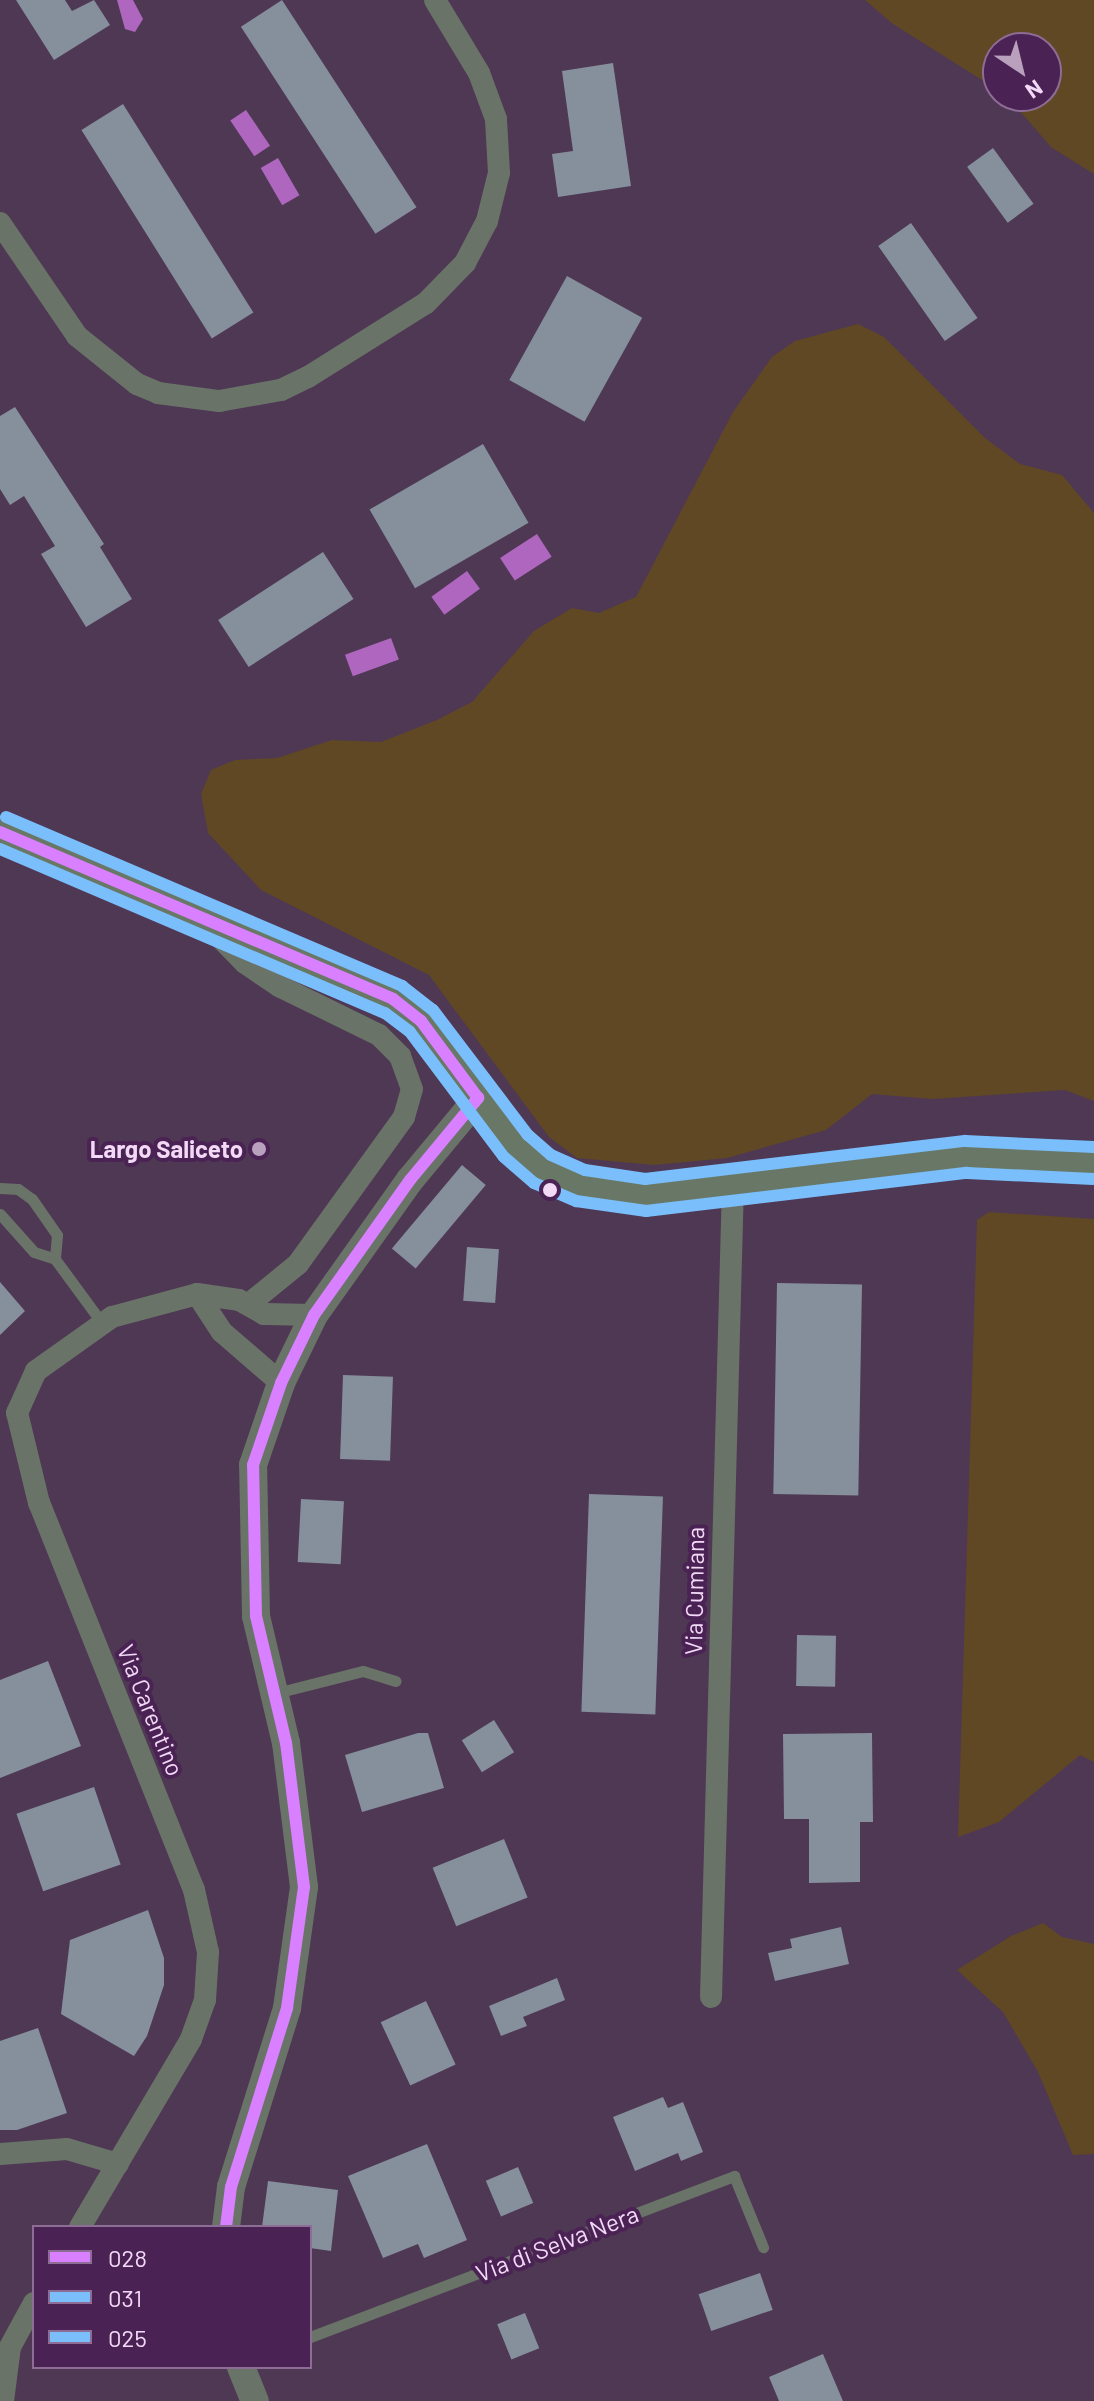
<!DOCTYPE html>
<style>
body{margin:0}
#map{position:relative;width:1094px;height:2401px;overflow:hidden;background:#4e3853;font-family:Barlow,sans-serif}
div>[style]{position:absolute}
.green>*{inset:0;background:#604824}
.water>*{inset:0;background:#ae66bf;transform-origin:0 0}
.building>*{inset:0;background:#868f9c;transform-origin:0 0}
.service>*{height:11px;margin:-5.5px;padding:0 5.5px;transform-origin:5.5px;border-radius:5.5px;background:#6a7368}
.minor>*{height:22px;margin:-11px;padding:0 11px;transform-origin:11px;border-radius:11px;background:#6a7368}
.tertiary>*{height:28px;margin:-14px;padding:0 14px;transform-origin:14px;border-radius:14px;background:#6a7368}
.secondary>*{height:32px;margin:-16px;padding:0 16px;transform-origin:16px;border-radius:16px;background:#697866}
.bus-1>*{height:12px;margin:-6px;padding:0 6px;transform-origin:6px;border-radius:6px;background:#d880ff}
.bus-2>*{height:12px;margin:-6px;padding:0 6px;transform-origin:6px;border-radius:6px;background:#7abefc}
.bus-3>*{height:12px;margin:-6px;padding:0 6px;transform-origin:6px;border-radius:6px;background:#7abefc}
.dots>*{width:22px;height:22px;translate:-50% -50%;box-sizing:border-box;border:4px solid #4a2253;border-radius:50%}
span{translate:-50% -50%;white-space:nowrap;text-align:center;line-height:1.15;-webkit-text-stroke:8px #4a2253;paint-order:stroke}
.poi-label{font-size:24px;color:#f2daf7;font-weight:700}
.right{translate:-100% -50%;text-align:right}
.street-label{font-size:24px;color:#f2daf7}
.legend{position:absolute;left:32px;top:2225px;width:280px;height:144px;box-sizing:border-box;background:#4a2253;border:2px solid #8d6c95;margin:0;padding:10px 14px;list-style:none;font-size:24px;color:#f2daf7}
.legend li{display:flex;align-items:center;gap:16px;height:40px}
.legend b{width:40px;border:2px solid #8d6c95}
.north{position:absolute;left:982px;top:32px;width:80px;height:80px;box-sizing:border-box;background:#4a2253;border:2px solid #8d6c95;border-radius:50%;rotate:145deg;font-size:22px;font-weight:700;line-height:32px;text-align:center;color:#f2daf7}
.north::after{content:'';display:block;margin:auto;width:28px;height:36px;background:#b9a1be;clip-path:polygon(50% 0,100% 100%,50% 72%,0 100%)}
</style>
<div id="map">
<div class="green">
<div style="clip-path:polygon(865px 0,1094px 0,1094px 174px,1051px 147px,1007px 96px,1046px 96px,1046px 48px,998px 48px,998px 90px,893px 24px)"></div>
<div style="clip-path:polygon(858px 324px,884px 337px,985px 438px,1020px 464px,1062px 475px,1094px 513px,1094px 1101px,1065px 1090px,932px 1099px,872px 1094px,826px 1130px,727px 1158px,654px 1165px,577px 1158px,549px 1137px,429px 975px,261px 890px,208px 833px,201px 794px,211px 770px,235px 760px,277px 758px,332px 740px,381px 742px,437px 720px,472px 702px,534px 631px,572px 608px,599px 613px,636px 597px,733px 412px,772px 357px,795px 341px)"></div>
<div style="clip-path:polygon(989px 1212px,1094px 1219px,1094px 1762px,1080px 1755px,999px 1822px,958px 1837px,977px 1220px)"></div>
<div style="clip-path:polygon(1043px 1923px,1062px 1937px,1094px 1944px,1094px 2154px,1073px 2155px,1038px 2072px,1003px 2012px,957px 1970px,1011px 1936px)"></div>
</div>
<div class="water">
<div style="clip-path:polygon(117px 0,133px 0,143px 19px,135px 32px,125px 29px)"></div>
<div style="left:246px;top:110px;width:43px;height:19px;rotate:56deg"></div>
<div style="left:278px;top:158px;width:43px;height:20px;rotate:60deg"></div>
<div style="left:537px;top:534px;width:27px;height:44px;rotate:57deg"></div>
<div style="left:467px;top:571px;width:22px;height:44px;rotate:54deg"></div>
<div style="left:391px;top:638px;width:23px;height:49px;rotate:70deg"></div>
</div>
<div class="building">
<div style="clip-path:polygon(16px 0,65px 0,72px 11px,94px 0,110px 25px,54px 60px)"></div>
<div style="left:282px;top:0;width:247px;height:49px;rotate:57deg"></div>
<div style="clip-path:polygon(613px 63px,631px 186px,558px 197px,552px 154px,573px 151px,562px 71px)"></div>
<div style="left:123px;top:104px;width:246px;height:49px;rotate:58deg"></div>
<div style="left:993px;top:148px;width:69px;height:32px;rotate:54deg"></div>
<div style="left:911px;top:223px;width:116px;height:40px;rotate:55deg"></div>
<div style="left:567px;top:276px;width:86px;height:119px;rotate:29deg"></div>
<div style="clip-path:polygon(15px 407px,104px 544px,100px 547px,132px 599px,86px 627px,41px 554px,55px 546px,24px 496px,10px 505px,0 489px,0 416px)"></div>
<div style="left:483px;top:444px;width:91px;height:131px;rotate:60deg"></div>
<div style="left:323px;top:552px;width:56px;height:125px;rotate:57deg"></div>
<div style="left:462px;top:1165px;width:31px;height:109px;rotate:40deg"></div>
<div style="left:467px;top:1247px;width:32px;height:54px;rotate:4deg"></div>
<div style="clip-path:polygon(0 1282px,25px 1311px,0 1335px)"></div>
<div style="left:777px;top:1283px;width:85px;height:211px;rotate:1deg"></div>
<div style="left:343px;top:1375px;width:50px;height:84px;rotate:2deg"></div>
<div style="left:589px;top:1494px;width:74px;height:218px;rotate:2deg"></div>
<div style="left:301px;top:1499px;width:43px;height:63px;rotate:3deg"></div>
<div style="left:797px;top:1635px;width:39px;height:51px;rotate:1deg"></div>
<div style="clip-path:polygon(48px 1661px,81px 1746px,0 1778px,0 1680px)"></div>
<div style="left:494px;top:1720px;width:38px;height:38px;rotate:58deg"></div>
<div style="clip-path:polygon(418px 1733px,428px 1733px,444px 1788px,362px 1812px,345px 1755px)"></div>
<div style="clip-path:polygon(872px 1733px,873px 1822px,860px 1822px,860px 1882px,809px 1883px,809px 1819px,784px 1819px,783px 1734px)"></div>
<div style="left:94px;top:1787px;width:82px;height:82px;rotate:71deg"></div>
<div style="left:504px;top:1839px;width:63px;height:77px;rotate:68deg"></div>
<div style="clip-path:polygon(148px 1910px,164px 1958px,164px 1985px,147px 2036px,134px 2056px,61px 2014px,70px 1940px)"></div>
<div style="clip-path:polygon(841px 1927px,849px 1964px,775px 1981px,768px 1953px,792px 1948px,790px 1939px)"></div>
<div style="clip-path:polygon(557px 1978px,565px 2000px,523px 2017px,527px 2026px,501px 2036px,489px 2006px)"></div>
<div style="left:426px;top:2001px;width:70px;height:50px;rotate:65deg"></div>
<div style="clip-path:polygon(38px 2028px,67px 2113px,17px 2130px,0 2130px,0 2041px)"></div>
<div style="clip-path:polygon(663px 2097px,668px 2108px,683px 2102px,703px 2152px,681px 2161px,678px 2153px,635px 2171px,613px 2117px)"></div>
<div style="clip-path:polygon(427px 2144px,467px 2240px,424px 2258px,418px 2244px,383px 2258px,348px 2176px)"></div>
<div style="left:518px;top:2167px;width:39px;height:35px;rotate:67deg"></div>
<div style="clip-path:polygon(268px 2181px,338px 2190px,331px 2251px,310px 2248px,310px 2227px,262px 2227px)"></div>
<div style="left:760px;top:2273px;width:39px;height:65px;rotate:71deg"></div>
<div style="left:525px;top:2313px;width:38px;height:30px;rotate:68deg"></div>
<div style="clip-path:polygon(823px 2354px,843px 2401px,779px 2401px,769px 2377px)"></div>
</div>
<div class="service">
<div style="left:0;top:1188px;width:18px;rotate:3deg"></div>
<div style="left:18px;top:1189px;width:17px;rotate:36deg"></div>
<div style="left:32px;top:1199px;width:44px;rotate:55.2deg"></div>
<div style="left:57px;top:1235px;width:24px;rotate:95deg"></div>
<div style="left:0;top:1214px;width:51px;rotate:48.2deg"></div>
<div style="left:34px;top:1252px;width:22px;rotate:18deg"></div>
<div style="left:55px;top:1259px;width:79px;rotate:53.7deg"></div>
<div style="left:276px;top:1693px;width:90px;rotate:-14.2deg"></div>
<div style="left:363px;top:1671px;width:34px;rotate:17deg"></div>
<div style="left:310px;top:2337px;width:454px;rotate:-20.8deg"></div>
<div style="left:734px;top:2176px;width:77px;rotate:67.8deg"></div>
</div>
<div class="minor">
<div style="left:0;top:223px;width:137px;rotate:55.7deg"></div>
<div style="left:77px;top:336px;width:77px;rotate:38.7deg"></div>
<div style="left:137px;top:384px;width:23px;rotate:23deg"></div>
<div style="left:158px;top:393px;width:62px;rotate:7.5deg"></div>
<div style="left:219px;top:401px;width:63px;rotate:-10.1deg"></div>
<div style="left:281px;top:390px;width:30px;rotate:-26deg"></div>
<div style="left:308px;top:377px;width:139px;rotate:-32.1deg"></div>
<div style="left:426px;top:303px;width:56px;rotate:-45.7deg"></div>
<div style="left:465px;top:263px;width:47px;rotate:-62.4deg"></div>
<div style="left:487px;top:221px;width:49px;rotate:-76deg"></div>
<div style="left:499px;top:173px;width:54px;rotate:-93.2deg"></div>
<div style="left:496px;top:119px;width:49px;rotate:-110.3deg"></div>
<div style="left:479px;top:73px;width:85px;rotate:-121.1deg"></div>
<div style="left:207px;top:924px;width:54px;rotate:45.7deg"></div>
<div style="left:245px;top:963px;width:41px;rotate:34.1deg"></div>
<div style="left:279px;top:986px;width:111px;rotate:26.1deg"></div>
<div style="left:379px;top:1035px;width:30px;rotate:45deg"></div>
<div style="left:400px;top:1056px;width:35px;rotate:70deg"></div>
<div style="left:412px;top:1089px;width:29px;rotate:106deg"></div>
<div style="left:404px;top:1117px;width:181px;rotate:125.8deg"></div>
<div style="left:298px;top:1264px;width:63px;rotate:140.8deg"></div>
<div style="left:197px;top:1294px;width:45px;rotate:56.7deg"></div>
<div style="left:222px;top:1332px;width:78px;rotate:40.8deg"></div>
<div style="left:711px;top:1997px;width:812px;rotate:-88.45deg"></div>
<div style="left:0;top:2154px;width:67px;rotate:-4.3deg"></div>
<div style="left:67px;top:2149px;width:53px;rotate:16.4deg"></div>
<div style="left:80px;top:2227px;width:218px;rotate:-59.4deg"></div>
<div style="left:191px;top:2039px;width:41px;rotate:-70.3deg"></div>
<div style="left:205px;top:2000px;width:48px;rotate:-86.4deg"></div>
<div style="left:208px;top:1952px;width:64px;rotate:-102.7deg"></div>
<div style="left:194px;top:1890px;width:417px;rotate:-111.8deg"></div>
<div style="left:39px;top:1503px;width:93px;rotate:-103.7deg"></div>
<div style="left:17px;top:1413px;width:46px;rotate:-65.7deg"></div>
<div style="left:36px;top:1371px;width:93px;rotate:-35.4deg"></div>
<div style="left:112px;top:1317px;width:88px;rotate:-15.1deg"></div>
<div style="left:197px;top:1294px;width:42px;rotate:8.1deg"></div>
<div style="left:239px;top:1300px;width:29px;rotate:29deg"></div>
<div style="left:264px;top:1314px;width:50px;rotate:1.1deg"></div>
<div style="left:3px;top:2401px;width:54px;rotate:-82.6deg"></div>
<div style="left:10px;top:2347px;width:50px;rotate:-61.4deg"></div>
</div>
<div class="tertiary">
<div style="left:226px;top:2227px;width:40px;rotate:-82.9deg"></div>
<div style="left:231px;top:2187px;width:188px;rotate:-72.6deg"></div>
<div style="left:287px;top:2008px;width:122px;rotate:-82deg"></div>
<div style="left:304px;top:1887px;width:145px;rotate:-97.1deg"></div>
<div style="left:286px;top:1743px;width:130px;rotate:-103.3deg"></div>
<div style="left:256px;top:1616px;width:151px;rotate:-91.1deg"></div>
<div style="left:253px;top:1465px;width:87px;rotate:-71.1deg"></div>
<div style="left:281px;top:1383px;width:76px;rotate:-64.1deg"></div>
<div style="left:314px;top:1315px;width:166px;rotate:-54.6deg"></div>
<div style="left:410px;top:1180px;width:107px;rotate:-50.3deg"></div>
<div style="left:241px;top:2367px;width:37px;rotate:68deg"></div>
</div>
<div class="secondary">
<div style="left:0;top:832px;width:427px;rotate:23deg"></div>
<div style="left:393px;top:999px;width:36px;rotate:38deg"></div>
<div style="left:421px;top:1021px;width:157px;rotate:52.8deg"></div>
<div style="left:516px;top:1146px;width:35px;rotate:41deg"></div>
<div style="left:542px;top:1169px;width:43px;rotate:23.6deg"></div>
<div style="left:581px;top:1186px;width:65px;rotate:8deg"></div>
<div style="left:645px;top:1195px;width:323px;rotate:-6.8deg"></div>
<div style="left:966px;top:1157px;width:128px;rotate:2.7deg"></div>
</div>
<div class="bus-1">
<div style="left:0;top:832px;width:427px;rotate:23deg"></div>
<div style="left:393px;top:999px;width:36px;rotate:38deg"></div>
<div style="left:421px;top:1021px;width:96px;rotate:53.5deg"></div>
<div style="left:226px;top:2227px;width:40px;rotate:-82.9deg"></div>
<div style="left:231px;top:2187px;width:188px;rotate:-72.6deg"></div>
<div style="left:287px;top:2008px;width:122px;rotate:-82deg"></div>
<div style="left:304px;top:1887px;width:145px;rotate:-97.1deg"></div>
<div style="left:286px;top:1743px;width:130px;rotate:-103.3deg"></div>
<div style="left:256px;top:1616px;width:151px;rotate:-91.1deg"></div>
<div style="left:253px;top:1465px;width:87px;rotate:-71.1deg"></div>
<div style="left:281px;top:1383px;width:76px;rotate:-64.1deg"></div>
<div style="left:314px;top:1315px;width:166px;rotate:-54.6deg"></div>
<div style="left:410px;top:1180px;width:107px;rotate:-50.3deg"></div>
</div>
<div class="bus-2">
<div style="left:0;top:849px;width:418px;rotate:23.1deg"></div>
<div style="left:385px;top:1013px;width:31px;rotate:37deg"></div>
<div style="left:410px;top:1032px;width:156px;rotate:53.1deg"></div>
<div style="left:504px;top:1157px;width:40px;rotate:41deg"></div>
<div style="left:534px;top:1183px;width:46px;rotate:23.2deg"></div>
<div style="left:576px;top:1201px;width:71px;rotate:8.1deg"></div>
<div style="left:646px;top:1211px;width:323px;rotate:-6.8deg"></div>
<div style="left:967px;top:1173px;width:126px;rotate:2.7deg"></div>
</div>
<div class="bus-3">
<div style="left:6px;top:817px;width:431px;rotate:23.1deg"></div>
<div style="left:402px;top:986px;width:39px;rotate:38deg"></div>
<div style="left:433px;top:1010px;width:157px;rotate:52.8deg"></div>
<div style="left:528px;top:1135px;width:30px;rotate:41deg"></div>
<div style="left:551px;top:1155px;width:37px;rotate:24deg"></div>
<div style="left:585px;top:1170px;width:61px;rotate:8.5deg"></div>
<div style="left:645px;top:1179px;width:322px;rotate:-6.8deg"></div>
<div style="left:965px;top:1141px;width:129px;rotate:2.7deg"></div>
</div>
<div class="dots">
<div style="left:259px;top:1149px;background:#b9a1be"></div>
<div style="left:550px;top:1190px;background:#f2daf7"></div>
</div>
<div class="poi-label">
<span class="right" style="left:243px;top:1149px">Largo Saliceto</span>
</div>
<div class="street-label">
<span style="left:694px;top:1591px;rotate:-89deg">Via Cumiana</span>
<span style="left:151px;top:1710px;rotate:68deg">Via Carentino</span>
<span style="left:557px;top:2243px;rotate:-21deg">Via di Selva Nera</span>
</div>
<ul class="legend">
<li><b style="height:10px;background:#d880ff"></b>028</li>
<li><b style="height:10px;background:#7abefc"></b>031</li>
<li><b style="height:10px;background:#7abefc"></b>025</li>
</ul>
<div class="north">N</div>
</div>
